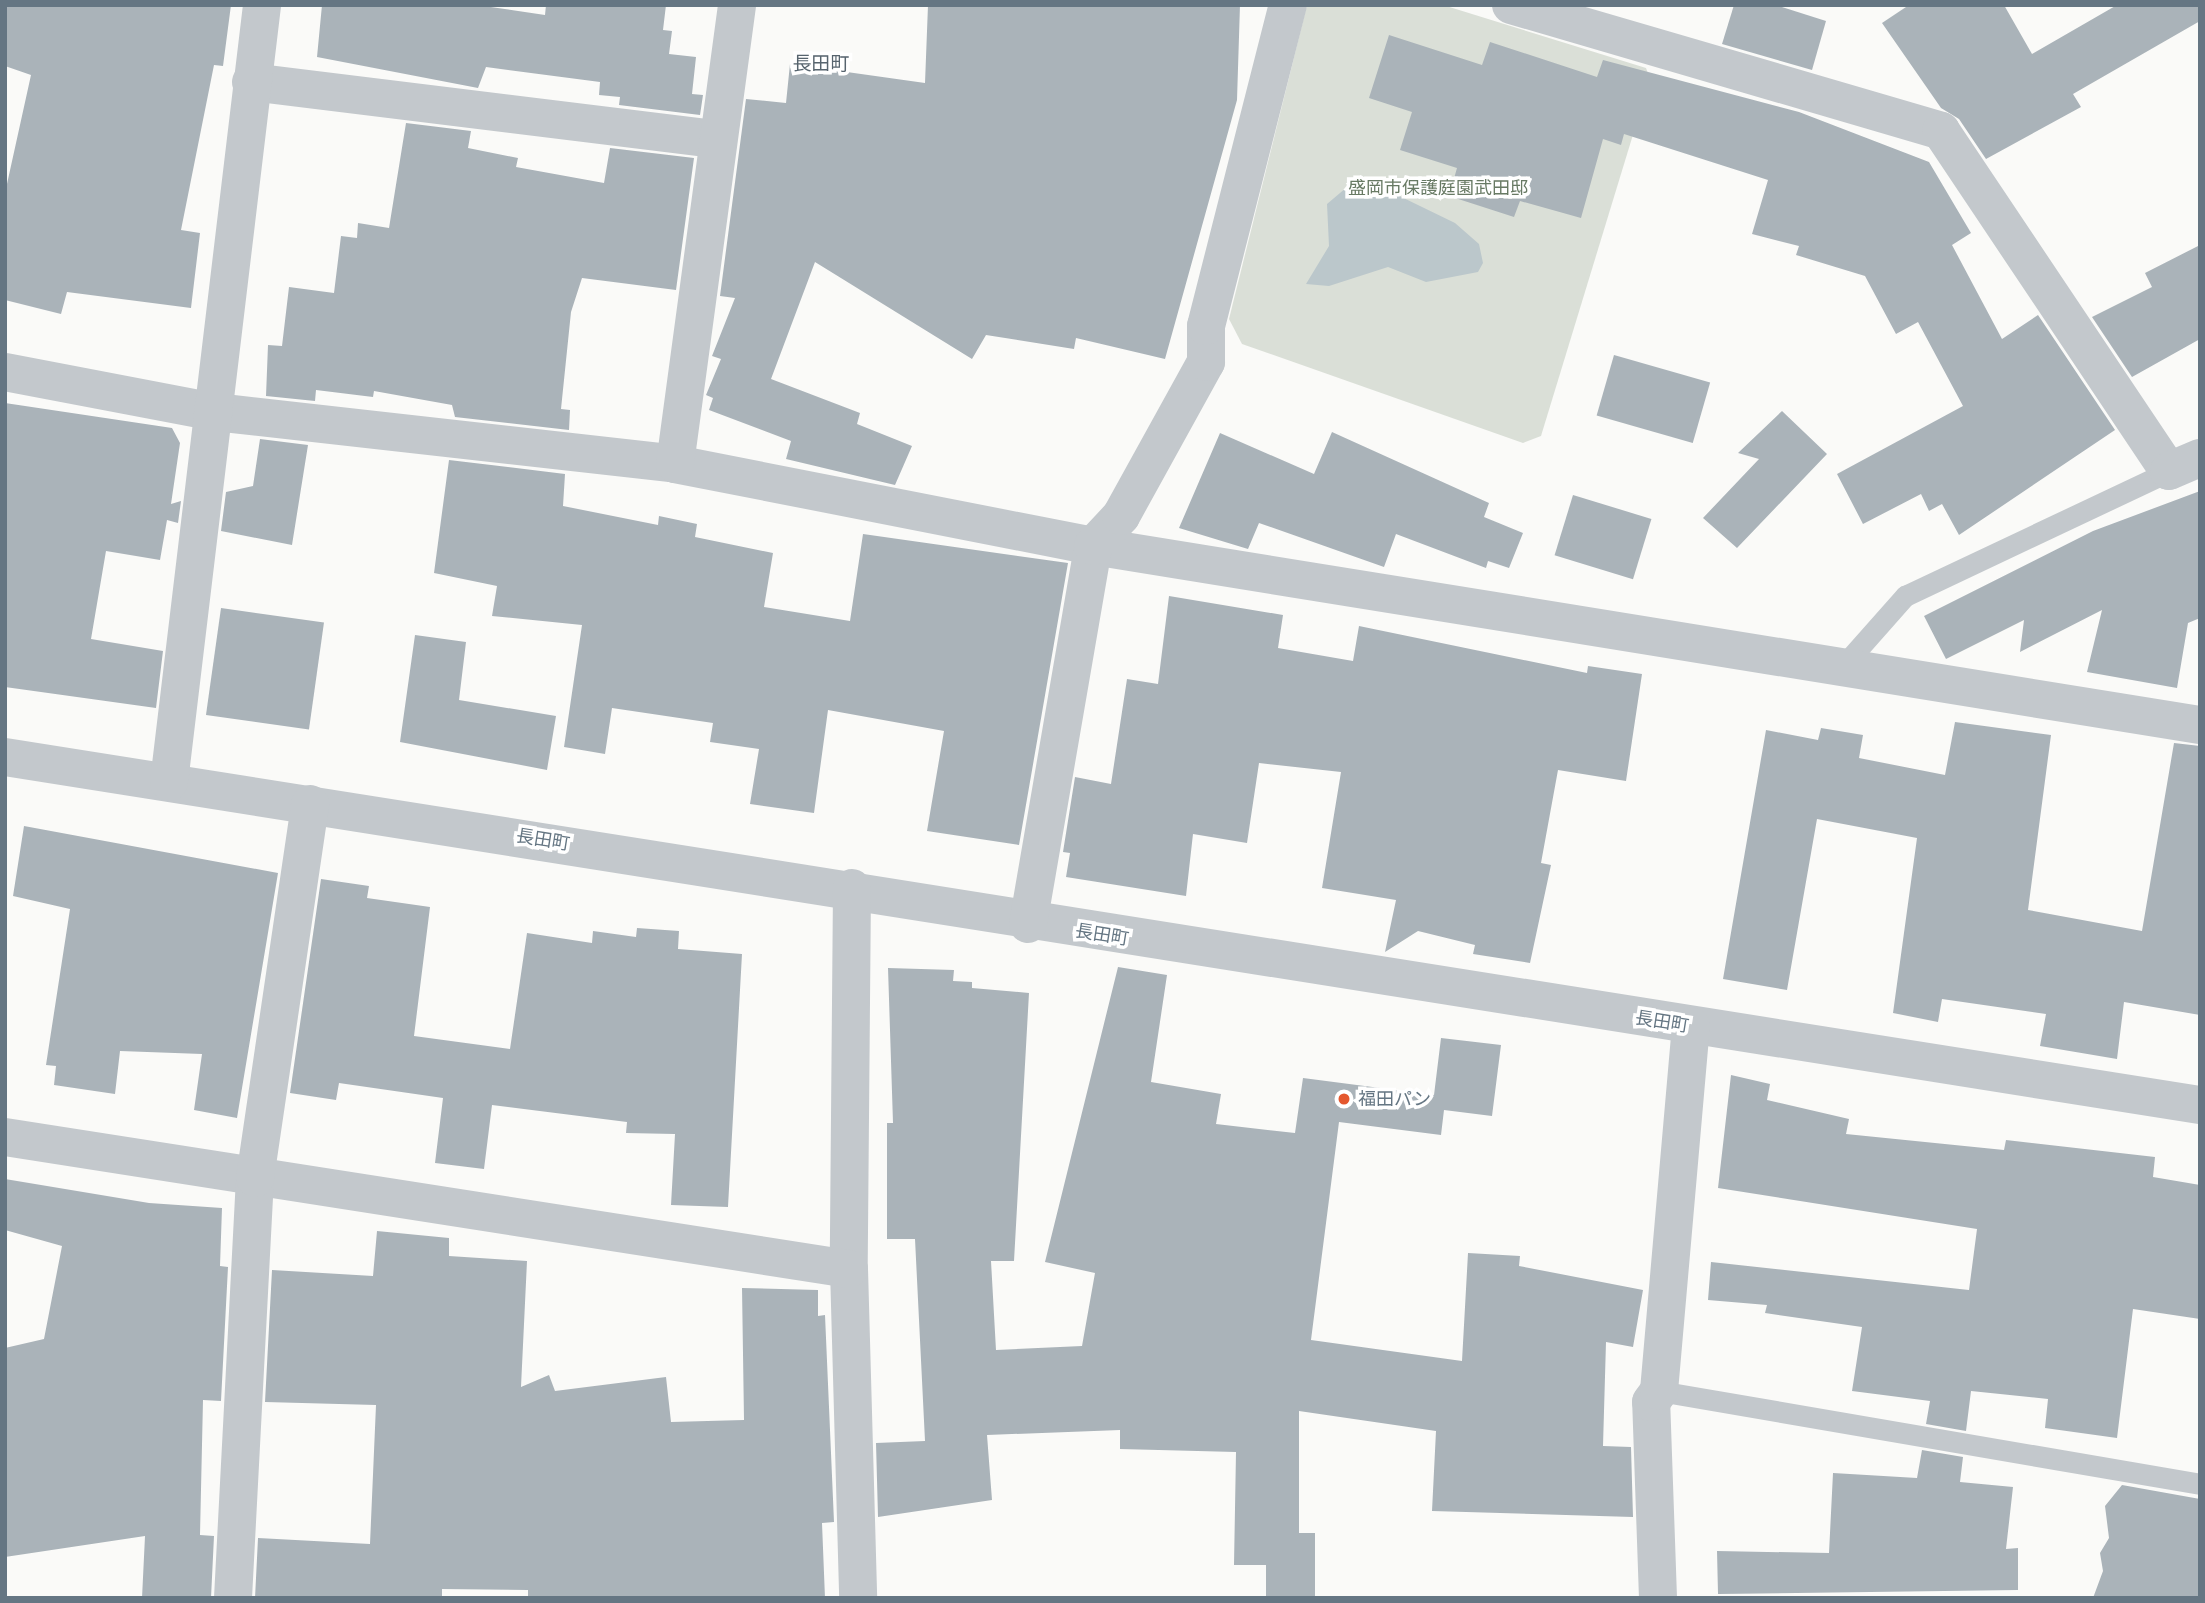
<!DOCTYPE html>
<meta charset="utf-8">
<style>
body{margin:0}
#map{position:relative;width:2205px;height:1603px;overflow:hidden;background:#fafaf8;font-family:"Nunito Sans","Noto Sans JP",sans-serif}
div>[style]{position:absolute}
.green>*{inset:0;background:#dadfd7}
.water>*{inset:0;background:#bbc7cb}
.building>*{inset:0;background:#aab3b9;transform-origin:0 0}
.service>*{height:21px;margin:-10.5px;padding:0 10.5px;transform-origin:10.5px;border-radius:10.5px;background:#c3c8cc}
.minor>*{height:38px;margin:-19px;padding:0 19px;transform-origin:19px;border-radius:19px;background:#c3c8cc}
.dots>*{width:19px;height:19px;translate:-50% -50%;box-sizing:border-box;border:4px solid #fff;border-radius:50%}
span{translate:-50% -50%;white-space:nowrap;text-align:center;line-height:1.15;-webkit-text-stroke:7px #fff;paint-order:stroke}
.park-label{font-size:18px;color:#687a64}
.street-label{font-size:18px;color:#657683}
.poi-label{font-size:18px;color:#657683}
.left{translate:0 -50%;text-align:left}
.neighbourhood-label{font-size:19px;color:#57646e}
.frame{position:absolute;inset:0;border:7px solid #657683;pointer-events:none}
</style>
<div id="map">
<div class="green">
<div style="clip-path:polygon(1307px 5px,1443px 5px,1646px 68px,1650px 79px,1541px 436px,1523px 443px,1242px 344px,1229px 319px)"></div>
</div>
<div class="water">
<div style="clip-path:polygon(1353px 182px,1385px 189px,1455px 223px,1479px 244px,1483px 263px,1478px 272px,1426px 282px,1388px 267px,1329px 286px,1306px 284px,1329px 246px,1327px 204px)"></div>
</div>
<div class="building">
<div style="clip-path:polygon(5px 5px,231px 5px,223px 66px,214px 65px,181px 230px,200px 233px,191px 308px,67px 292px,61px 314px,5px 300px,5px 193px,31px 75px,5px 66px)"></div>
<div style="clip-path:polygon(322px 5px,477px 5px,545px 15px,546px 5px,666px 5px,663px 30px,672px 31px,669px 54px,696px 57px,692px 94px,703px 95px,700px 115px,619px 105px,620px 97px,599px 95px,600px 82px,486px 67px,478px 88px,317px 57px)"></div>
<div style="clip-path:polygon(928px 5px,1240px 5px,1237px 100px,1165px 359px,1076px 338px,1074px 349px,986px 335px,972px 359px,815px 262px,771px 379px,860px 413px,857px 424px,912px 446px,895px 485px,786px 459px,791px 441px,709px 410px,713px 398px,706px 395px,721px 359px,712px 356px,735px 298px,720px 296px,746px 99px,786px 103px,790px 64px,925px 83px)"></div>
<div style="clip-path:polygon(1734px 5px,1776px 5px,1826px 21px,1812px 70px,1722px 44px)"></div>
<div style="clip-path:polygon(1909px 5px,2004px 5px,2032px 54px,2117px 5px,2200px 5px,2200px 21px,2073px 94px,2081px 107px,1986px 159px,1959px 119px,1941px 108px,1882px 23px)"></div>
<div style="clip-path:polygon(1389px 35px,1482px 65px,1490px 42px,1597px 77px,1603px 60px,1799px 112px,1929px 162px,1971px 233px,1952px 245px,2002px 339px,2038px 315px,2115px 430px,1959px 535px,1942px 504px,1929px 511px,1921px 494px,1863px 524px,1837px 474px,1963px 406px,1918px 322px,1896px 334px,1865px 276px,1796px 255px,1799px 246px,1752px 234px,1768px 180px,1624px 134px,1621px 145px,1603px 139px,1581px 218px,1520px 201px,1514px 217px,1449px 196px,1457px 168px,1400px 150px,1412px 112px,1369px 98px)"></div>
<div style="clip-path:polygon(406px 123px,471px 131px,468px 148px,518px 158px,516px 167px,604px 183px,610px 148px,694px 158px,676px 290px,582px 278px,571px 312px,561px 409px,570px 410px,569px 430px,455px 417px,452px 405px,374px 391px,373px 397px,316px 390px,315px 401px,266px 396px,268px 345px,282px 346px,289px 287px,334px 293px,341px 236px,357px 238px,358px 223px,389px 228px)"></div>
<div style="clip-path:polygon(2200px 245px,2200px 339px,2132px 377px,2092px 317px,2152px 287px,2145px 273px)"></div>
<div style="left:1614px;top:355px;width:100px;height:63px;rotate:16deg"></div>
<div style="clip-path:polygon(5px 403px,172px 428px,180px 443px,171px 504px,181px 501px,178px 523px,167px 520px,160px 560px,106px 551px,91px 639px,163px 651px,156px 708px,5px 687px)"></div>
<div style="clip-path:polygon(1782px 411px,1827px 454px,1737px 548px,1703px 518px,1759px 459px,1738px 453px)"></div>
<div style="clip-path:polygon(1332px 432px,1489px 503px,1484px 517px,1523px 533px,1509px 568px,1488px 561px,1486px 568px,1396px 534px,1384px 567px,1259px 523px,1248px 549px,1179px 528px,1220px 433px,1314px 474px)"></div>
<div style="clip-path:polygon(260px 439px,308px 445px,292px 545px,221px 531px,226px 492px,253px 486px)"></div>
<div style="clip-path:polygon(449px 460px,565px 474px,563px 506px,658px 525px,659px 516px,697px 524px,695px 537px,773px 553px,764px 607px,850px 621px,863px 534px,1068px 563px,1019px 845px,927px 831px,944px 731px,828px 710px,814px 813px,750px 804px,759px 749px,710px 742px,713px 723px,612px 708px,605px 754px,564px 747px,582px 625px,492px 616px,497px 586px,434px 573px)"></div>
<div style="clip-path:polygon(2200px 491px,2200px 618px,2188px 623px,2177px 688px,2087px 672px,2102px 610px,2020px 652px,2024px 620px,1946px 659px,1924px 616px,2093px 531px)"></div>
<div style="left:1573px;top:495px;width:82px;height:63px;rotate:17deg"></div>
<div style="clip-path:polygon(1169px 596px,1283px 615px,1278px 648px,1353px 661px,1359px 626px,1587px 673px,1588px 666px,1642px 674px,1626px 781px,1558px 770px,1541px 863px,1551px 865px,1530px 963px,1473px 954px,1475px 945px,1418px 931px,1385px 952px,1396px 900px,1322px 888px,1341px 772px,1259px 763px,1247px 843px,1193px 834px,1186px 896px,1066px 877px,1070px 853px,1063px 852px,1075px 777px,1111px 784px,1127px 679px,1158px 684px)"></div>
<div style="left:221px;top:608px;width:104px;height:108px;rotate:8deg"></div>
<div style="clip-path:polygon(415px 635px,466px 642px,459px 700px,556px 716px,547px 770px,400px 742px)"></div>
<div style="clip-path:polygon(1955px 722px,2051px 735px,2028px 910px,2142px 931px,2174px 743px,2200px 746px,2200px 1015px,2124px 1002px,2117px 1059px,2040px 1046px,2046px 1014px,1942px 999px,1938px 1022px,1893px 1013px,1917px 838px,1817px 819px,1787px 990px,1723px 979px,1766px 730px,1818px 740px,1821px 728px,1863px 735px,1859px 758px,1945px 775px)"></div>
<div style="clip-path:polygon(24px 826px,278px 873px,237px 1118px,194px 1110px,202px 1054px,120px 1051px,115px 1094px,54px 1085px,56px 1066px,46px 1065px,70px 909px,13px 896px)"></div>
<div style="clip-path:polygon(321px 879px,369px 886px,367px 898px,430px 907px,414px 1036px,510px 1049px,527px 933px,592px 943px,593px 931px,636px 937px,637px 928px,679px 931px,678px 949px,742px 954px,728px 1207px,671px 1205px,675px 1134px,626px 1133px,627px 1122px,492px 1105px,484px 1169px,435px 1163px,443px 1098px,339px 1083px,336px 1100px,290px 1093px)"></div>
<div style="clip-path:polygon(1118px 967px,1167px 975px,1151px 1082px,1221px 1094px,1216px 1124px,1295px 1133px,1303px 1078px,1434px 1095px,1441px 1038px,1501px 1045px,1492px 1116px,1444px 1110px,1441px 1135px,1339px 1122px,1311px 1340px,1462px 1361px,1468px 1253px,1520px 1256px,1519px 1266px,1643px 1290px,1633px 1347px,1606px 1342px,1603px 1446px,1631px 1447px,1633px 1517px,1432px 1511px,1436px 1431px,1299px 1411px,1299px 1533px,1315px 1533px,1315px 1598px,1266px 1598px,1266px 1565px,1234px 1565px,1236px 1452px,1120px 1449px,1120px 1430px,987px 1435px,992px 1500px,878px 1517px,876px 1443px,925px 1441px,915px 1239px,887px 1239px,887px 1123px,893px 1123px,888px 968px,954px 970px,953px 981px,972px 982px,972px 988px,1029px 993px,1014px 1261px,991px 1261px,996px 1350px,1082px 1346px,1095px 1273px,1045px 1262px)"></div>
<div style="clip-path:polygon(1731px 1075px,1770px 1084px,1767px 1100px,1849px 1119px,1846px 1134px,2004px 1150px,2006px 1140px,2155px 1157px,2153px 1177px,2200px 1185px,2200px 1319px,2133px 1309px,2117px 1438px,2045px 1428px,2048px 1399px,1971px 1391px,1966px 1431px,1926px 1424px,1930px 1401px,1852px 1391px,1862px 1327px,1765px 1313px,1767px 1305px,1708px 1300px,1711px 1262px,1969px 1290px,1977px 1229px,1718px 1188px)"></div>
<div style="clip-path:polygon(5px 1179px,149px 1203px,222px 1208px,220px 1266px,228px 1267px,221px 1401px,203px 1400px,200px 1535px,214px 1536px,211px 1598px,142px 1598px,145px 1536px,5px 1557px,5px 1348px,44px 1339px,62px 1246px,5px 1230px)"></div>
<div style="clip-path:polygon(377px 1231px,449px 1238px,449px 1256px,527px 1261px,521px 1387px,549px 1375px,555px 1391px,666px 1377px,671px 1422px,744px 1420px,742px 1288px,818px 1290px,818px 1316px,825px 1315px,834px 1522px,822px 1523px,825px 1598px,528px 1598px,528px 1590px,442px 1589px,442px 1598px,255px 1598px,258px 1538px,370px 1544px,376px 1405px,265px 1402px,272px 1270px,373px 1276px)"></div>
<div style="clip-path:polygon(1922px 1450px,1963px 1457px,1960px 1482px,2013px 1487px,2006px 1549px,2018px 1548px,2018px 1590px,1718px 1594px,1717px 1551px,1829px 1553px,1833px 1473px,1917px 1478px)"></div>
<div style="clip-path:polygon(2122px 1485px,2200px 1499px,2200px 1598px,2093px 1598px,2103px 1571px,2100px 1553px,2109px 1538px,2105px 1506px)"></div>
</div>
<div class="service">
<div style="left:1843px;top:666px;width:94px;rotate:-48.5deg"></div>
<div style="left:1905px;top:596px;width:292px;rotate:-25.3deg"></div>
<div style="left:1659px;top:1391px;width:549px;rotate:9.75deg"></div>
</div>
<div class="minor">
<div style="left:1511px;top:5px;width:448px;rotate:16.3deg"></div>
<div style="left:1941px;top:131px;width:409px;rotate:56.2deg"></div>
<div style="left:2169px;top:471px;width:34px;rotate:-23deg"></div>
<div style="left:251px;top:82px;width:468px;rotate:7deg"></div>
<div style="left:5px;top:372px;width:214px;rotate:10.8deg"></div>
<div style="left:215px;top:412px;width:463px;rotate:6.4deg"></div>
<div style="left:675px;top:464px;width:426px;rotate:11.1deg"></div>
<div style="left:1093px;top:546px;width:1121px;rotate:9.19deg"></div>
<div style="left:675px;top:464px;width:463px;rotate:-82.3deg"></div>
<div style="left:5px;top:757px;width:2222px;rotate:9.01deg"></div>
<div style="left:169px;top:782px;width:783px;rotate:-83.17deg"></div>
<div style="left:852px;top:888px;width:381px;rotate:90.5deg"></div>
<div style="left:849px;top:1269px;width:329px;rotate:88.4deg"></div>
<div style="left:1028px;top:924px;width:384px;rotate:-80.2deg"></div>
<div style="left:1093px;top:546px;width:41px;rotate:-47deg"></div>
<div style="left:1121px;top:516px;width:176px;rotate:-61.1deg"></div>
<div style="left:1206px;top:362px;width:36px;rotate:-90deg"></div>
<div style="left:1206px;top:326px;width:331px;rotate:-75.7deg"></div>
<div style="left:5px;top:1137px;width:854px;rotate:8.89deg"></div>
<div style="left:233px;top:1598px;width:421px;rotate:-87deg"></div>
<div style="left:255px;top:1178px;width:378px;rotate:-81.6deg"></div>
<div style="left:1658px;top:1598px;width:196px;rotate:-92deg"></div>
<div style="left:1651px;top:1402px;width:14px;rotate:-54deg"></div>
<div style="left:1659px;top:1391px;width:366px;rotate:-85deg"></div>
</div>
<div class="dots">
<div style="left:1344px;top:1099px;background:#e4572e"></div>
</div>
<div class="park-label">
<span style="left:1438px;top:188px">盛岡市保護庭園武田邸</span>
</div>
<div class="street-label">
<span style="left:543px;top:840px;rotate:9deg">長田町</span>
<span style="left:1102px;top:935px;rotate:9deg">長田町</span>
<span style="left:1662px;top:1022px;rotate:9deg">長田町</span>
</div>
<div class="poi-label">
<span class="left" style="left:1358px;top:1099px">福田パン</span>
</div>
<div class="neighbourhood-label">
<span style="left:821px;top:65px">長田町</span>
</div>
<div class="frame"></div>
</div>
